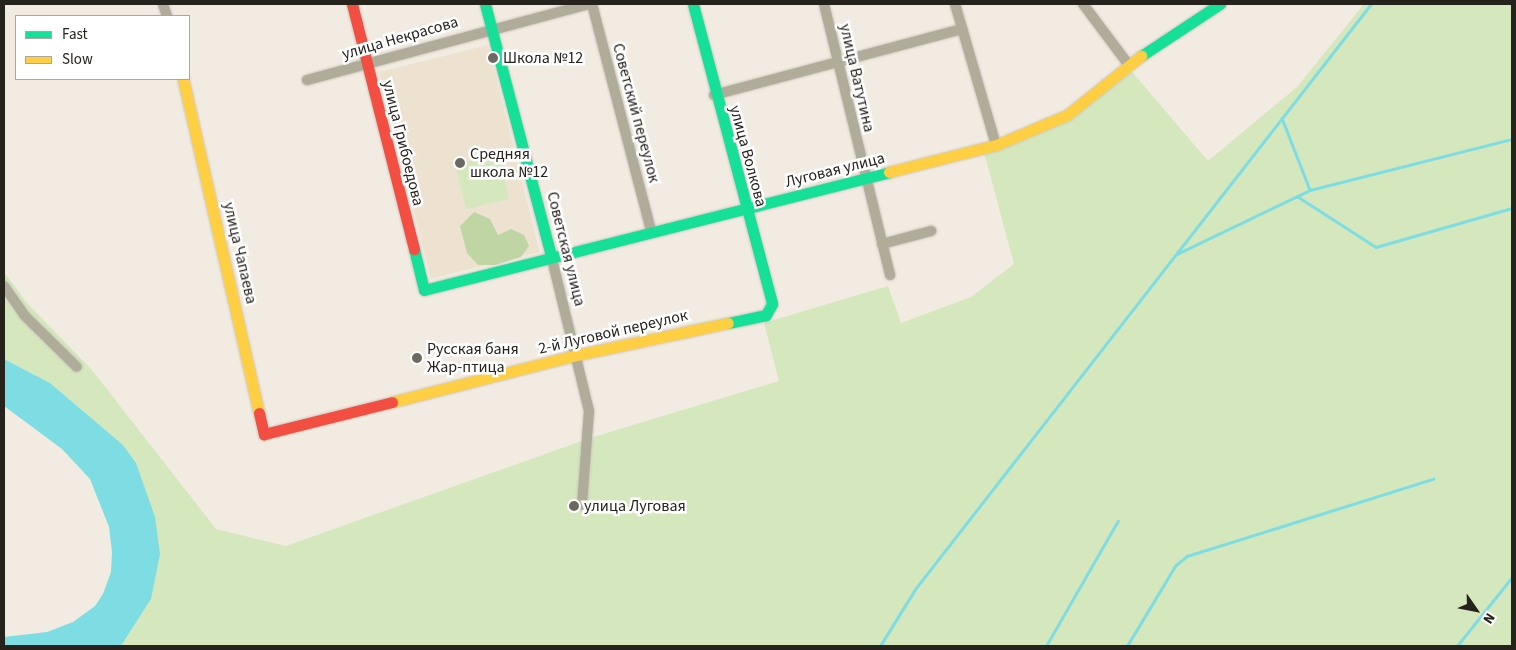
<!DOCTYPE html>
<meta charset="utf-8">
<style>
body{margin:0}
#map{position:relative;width:1516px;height:650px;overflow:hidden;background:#f2ebe1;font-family:"Source Sans 3",sans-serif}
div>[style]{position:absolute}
.built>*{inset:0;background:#ede1cf;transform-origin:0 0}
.green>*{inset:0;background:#d5e7bd;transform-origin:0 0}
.forest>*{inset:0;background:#c0d5a4}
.water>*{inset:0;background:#7edde2}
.stream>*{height:2.5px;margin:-1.25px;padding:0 1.25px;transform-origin:1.25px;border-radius:1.25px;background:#7edde2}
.roads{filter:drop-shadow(0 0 1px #ccc6bf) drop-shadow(0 0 1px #ccc6bf)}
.street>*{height:10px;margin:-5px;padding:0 5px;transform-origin:5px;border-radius:5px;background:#b0ac9a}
.fast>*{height:11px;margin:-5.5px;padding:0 5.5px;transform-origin:5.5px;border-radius:5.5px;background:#16e098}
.slow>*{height:11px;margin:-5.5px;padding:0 5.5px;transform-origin:5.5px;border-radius:5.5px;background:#ffcf43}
.jam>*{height:11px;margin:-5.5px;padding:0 5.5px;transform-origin:5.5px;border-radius:5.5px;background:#f24e42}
.dots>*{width:14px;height:14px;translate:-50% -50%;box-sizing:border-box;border:2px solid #fff;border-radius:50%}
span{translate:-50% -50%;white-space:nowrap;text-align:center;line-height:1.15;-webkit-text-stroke:5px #fff;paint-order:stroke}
.street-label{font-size:16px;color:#26221c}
.poi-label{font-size:16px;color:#26221c}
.left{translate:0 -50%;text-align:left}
.frame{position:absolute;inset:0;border:5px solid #26221c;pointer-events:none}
.legend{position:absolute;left:15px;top:15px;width:175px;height:65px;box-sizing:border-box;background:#fff;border:1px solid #a8a7a4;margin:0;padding:6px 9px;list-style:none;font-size:15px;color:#26221c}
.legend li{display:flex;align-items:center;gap:10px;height:25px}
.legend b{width:25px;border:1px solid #a8a7a4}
.north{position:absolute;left:1451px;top:585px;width:50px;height:50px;-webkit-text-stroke:4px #fff;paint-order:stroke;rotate:123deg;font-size:14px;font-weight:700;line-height:20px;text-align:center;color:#26221c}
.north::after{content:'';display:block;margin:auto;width:18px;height:22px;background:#26221c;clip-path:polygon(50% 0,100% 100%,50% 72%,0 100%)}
</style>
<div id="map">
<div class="built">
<div style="left:488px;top:45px;width:213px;height:112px;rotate:76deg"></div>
</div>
<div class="green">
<div style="clip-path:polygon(1364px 4px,1512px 4px,1512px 646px,121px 646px,151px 599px,142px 484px,136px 463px,123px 445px,50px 383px,4px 359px,4px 272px,27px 303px,92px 370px,216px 529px,286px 546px,590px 438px,779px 381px,764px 323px,888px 286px,901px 323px,971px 297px,1014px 264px,984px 152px,1069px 117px,1128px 67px,1208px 161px,1297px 87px)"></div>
<div style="left:498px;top:154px;width:46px;height:44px;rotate:76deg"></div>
</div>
<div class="forest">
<div style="clip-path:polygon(474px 212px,490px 219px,498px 235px,511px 229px,524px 235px,529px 246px,521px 257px,495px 265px,478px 265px,467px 253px,460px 226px)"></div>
</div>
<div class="water">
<div style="clip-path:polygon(4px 359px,50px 383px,123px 445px,136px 463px,155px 517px,160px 554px,151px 599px,121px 646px,4px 646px,4px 637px,47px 632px,73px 622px,95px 606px,103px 594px,111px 572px,112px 552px,109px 527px,90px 479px,62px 449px,4px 406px)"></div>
</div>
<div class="stream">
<div style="left:1282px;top:118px;width:77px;rotate:68.7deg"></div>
<div style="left:1297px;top:196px;width:94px;rotate:32.8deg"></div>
<div style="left:1376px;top:247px;width:141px;rotate:-16deg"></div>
<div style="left:1177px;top:254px;width:148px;rotate:-25.7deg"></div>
<div style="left:1310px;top:190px;width:208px;rotate:-14.2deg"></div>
<div style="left:880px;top:646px;width:68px;rotate:-58.2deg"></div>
<div style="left:916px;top:588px;width:740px;rotate:-52.08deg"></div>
<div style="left:1046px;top:646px;width:144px;rotate:-60.1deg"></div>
<div style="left:1127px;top:646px;width:93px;rotate:-59deg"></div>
<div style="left:1175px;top:566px;width:16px;rotate:-40deg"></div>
<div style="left:1187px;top:556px;width:258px;rotate:-17.4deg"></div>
<div style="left:1457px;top:646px;width:88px;rotate:-51.4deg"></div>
</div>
<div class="roads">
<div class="street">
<div style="left:163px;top:4px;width:13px;rotate:72deg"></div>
<div style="left:592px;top:4px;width:235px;rotate:75.4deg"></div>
<div style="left:824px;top:4px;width:279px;rotate:76.3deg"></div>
<div style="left:955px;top:4px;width:147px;rotate:73.8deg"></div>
<div style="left:1083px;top:4px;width:75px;rotate:53.1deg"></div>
<div style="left:307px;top:80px;width:291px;rotate:-15.1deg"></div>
<div style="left:714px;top:95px;width:257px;rotate:-14.9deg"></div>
<div style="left:882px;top:244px;width:51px;rotate:-14.9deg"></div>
<div style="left:551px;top:255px;width:161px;rotate:76.3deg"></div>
<div style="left:589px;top:411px;width:94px;rotate:94.3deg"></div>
<div style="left:4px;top:286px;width:35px;rotate:55deg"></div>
<div style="left:24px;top:315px;width:74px;rotate:44.5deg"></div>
</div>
<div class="fast">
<div style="left:485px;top:4px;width:260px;rotate:75.3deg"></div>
<div style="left:693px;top:4px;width:310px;rotate:75.2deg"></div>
<div style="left:772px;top:304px;width:13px;rotate:119deg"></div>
<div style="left:766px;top:315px;width:39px;rotate:168deg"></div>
<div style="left:1141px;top:56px;width:95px;rotate:-33.4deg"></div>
<div style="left:414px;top:249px;width:42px;rotate:76.3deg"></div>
<div style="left:424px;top:290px;width:480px;rotate:-14.2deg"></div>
</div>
<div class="slow">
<div style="left:183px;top:79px;width:343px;rotate:77.2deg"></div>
<div style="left:889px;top:172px;width:110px;rotate:-14.2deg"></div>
<div style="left:996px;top:145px;width:77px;rotate:-22.9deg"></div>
<div style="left:1067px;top:115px;width:95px;rotate:-38.6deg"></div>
<div style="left:392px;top:402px;width:191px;rotate:-14.3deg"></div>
<div style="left:577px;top:355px;width:154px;rotate:-12deg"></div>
</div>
<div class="jam">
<div style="left:352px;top:4px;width:253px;rotate:75.8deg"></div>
<div style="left:259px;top:413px;width:22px;rotate:77deg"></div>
<div style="left:264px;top:434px;width:132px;rotate:-14deg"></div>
</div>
</div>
<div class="dots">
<div style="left:493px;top:58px;background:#6d6861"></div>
<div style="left:460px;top:163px;background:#6d6861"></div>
<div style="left:417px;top:358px;background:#6d6861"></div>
<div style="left:574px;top:506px;background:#6d6861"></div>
</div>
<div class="street-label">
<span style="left:400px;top:38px;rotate:-16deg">улица Некрасова</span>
<span style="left:857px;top:78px;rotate:77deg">улица Ватутина</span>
<span style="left:636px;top:113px;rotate:75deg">Советский переулок</span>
<span style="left:403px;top:143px;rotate:76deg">улица Грибоедова</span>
<span style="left:748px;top:156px;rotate:75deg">улица Волкова</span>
<span style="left:835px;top:170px;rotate:-14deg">Луговая улица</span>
<span style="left:566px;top:249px;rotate:76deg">Советская улица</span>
<span style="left:240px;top:253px;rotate:77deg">улица Чапаева</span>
<span style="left:613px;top:332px;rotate:-13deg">2-й Луговой переулок</span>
</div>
<div class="poi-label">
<span class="left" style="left:503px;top:58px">Школа №12</span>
<span class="left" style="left:470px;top:163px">Средняя<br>школа №12</span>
<span class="left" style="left:427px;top:358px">Русская баня<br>Жар-птица</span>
<span class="left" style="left:584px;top:506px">улица Луговая</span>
</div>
<div class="frame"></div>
<ul class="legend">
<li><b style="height:6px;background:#16e098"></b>Fast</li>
<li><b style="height:6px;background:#ffcf43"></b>Slow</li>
</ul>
<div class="north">N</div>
</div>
